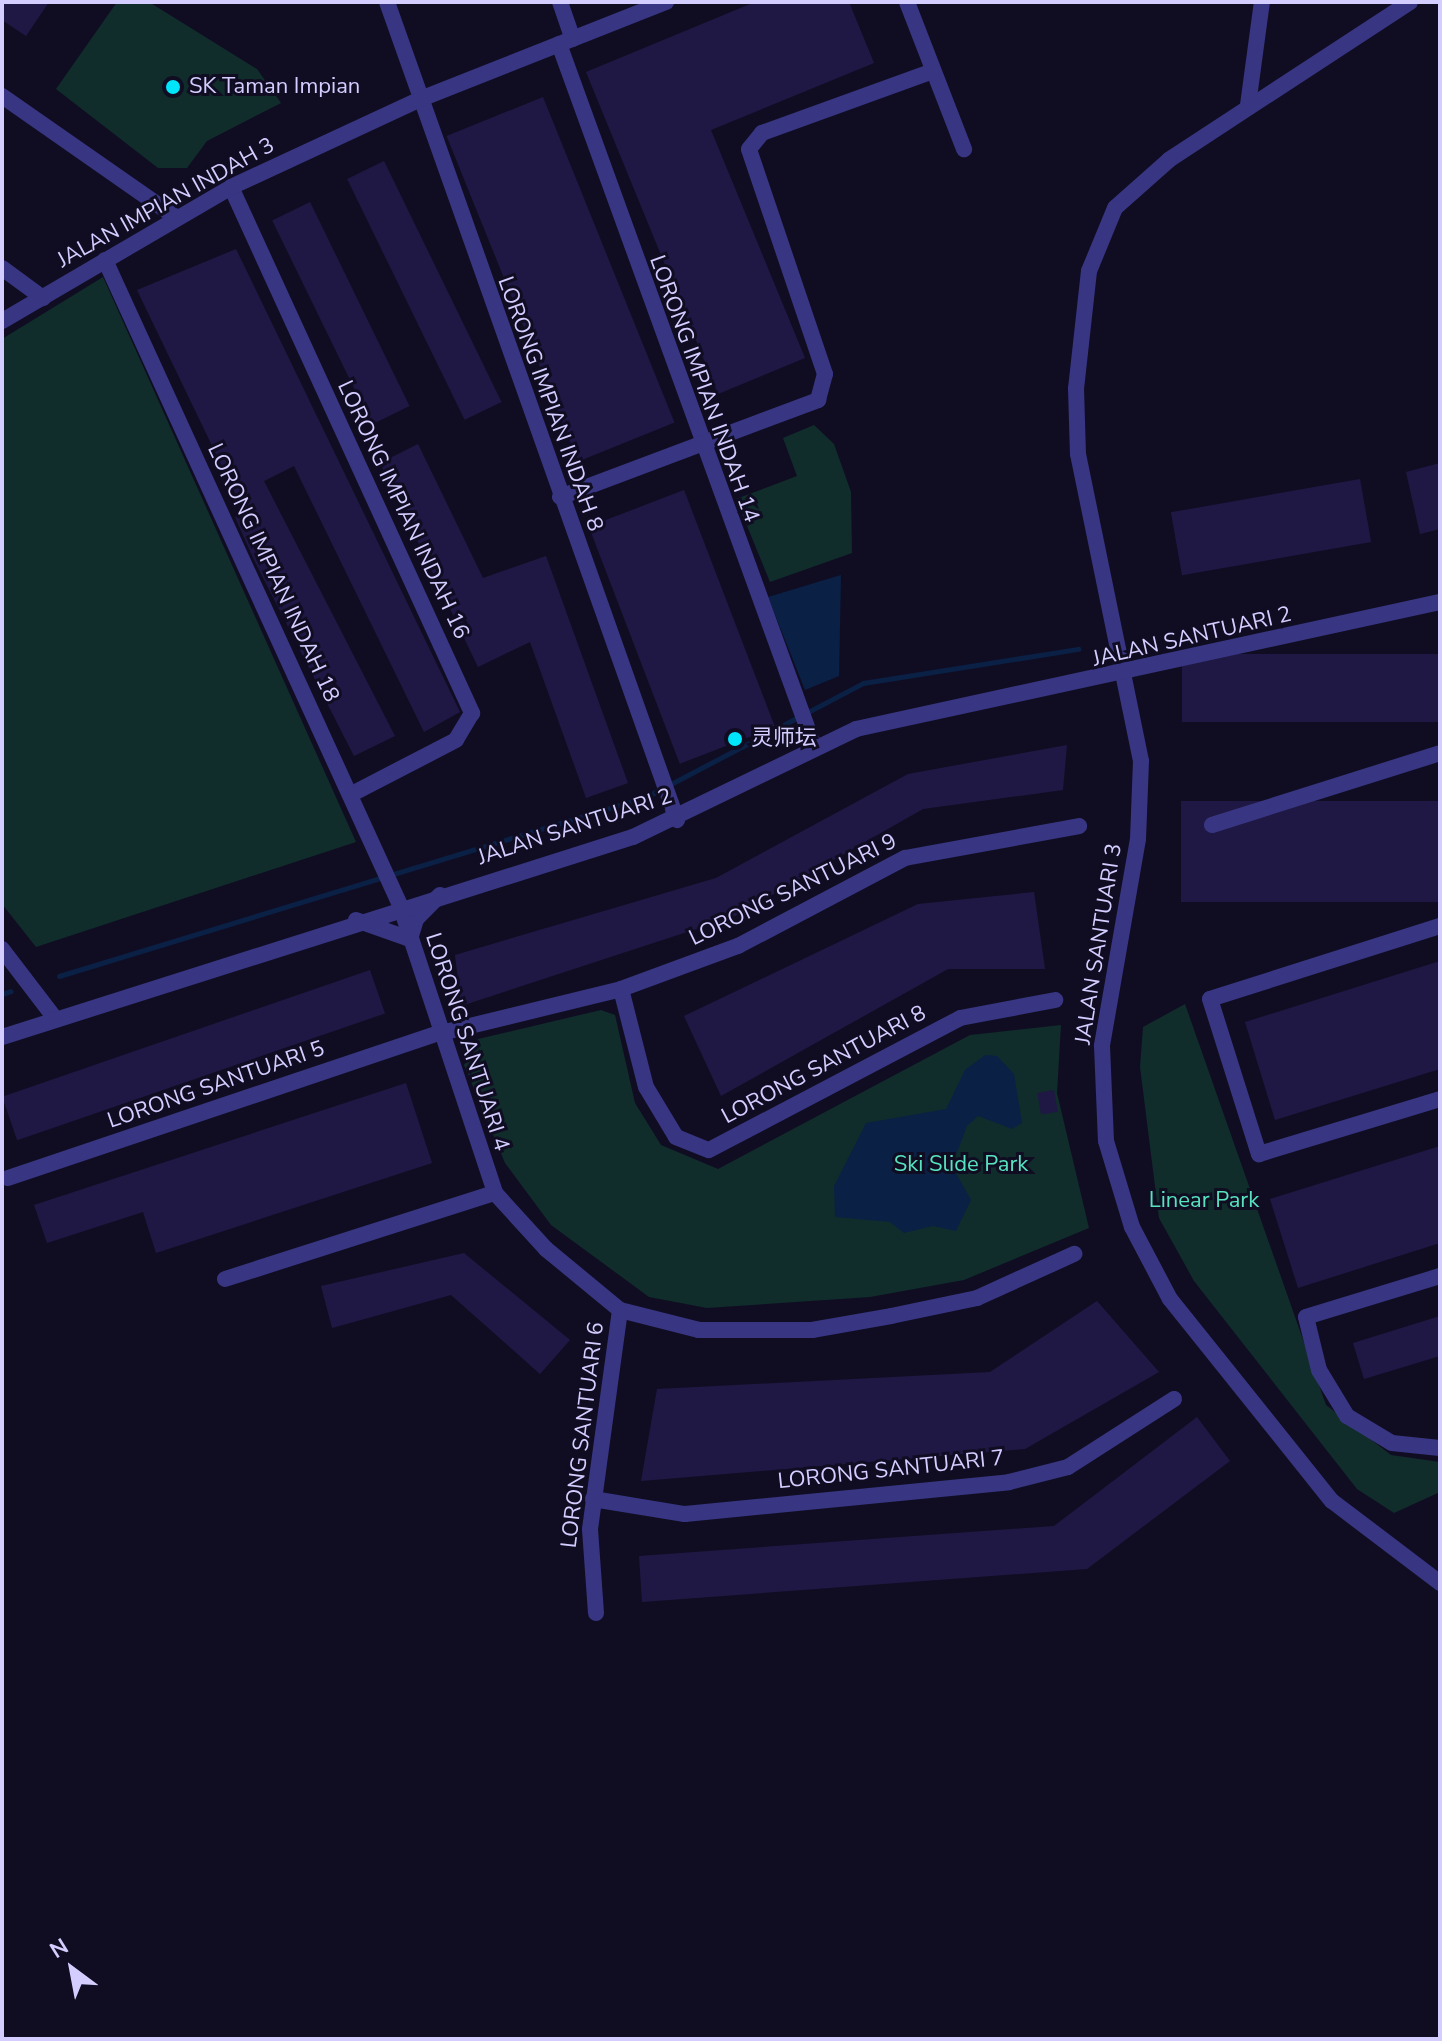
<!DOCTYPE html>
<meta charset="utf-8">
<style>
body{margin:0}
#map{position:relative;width:1442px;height:2041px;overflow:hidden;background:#100d23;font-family:"Nunito Sans","Noto Sans SC",sans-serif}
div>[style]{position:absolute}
.green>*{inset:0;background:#102d2b}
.water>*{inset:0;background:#0a2045}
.stream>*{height:5px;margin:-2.5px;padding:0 2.5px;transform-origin:2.5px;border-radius:2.5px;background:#0a2045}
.building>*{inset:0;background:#201844;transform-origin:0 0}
.street>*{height:16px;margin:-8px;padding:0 8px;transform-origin:8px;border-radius:8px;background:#383683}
.dots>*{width:22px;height:22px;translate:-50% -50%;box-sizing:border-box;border:4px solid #100d23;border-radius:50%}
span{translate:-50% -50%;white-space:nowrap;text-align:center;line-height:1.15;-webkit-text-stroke:6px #100d23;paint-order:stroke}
.poi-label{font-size:22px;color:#d3ceff}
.left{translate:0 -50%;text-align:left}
.street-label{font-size:22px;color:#d3ceff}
.park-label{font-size:22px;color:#56e3be}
.frame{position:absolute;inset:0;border:4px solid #d3ceff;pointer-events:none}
.north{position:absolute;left:32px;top:1929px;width:80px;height:80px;-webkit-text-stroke:6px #100d23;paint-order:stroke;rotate:328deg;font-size:22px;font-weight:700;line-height:32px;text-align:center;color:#d3ceff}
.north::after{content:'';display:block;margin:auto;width:28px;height:36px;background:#d3ceff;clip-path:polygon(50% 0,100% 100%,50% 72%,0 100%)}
</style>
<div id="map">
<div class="green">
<div style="clip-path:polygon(117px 2px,149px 2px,257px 69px,281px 103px,207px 141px,187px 168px,158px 168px,56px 89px)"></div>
<div style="clip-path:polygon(103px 277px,356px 842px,36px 947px,2px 904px,2px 339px)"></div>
<div style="clip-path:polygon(814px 425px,834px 444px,851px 492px,852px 553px,770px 582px,736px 499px,797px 476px,783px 438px)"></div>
<div style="clip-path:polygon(1185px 1004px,1326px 1405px,1391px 1455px,1440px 1462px,1440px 1492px,1394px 1513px,1357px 1489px,1194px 1281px,1159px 1218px,1140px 1067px,1143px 1027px)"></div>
<div style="clip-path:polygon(601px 1010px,615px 1015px,635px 1103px,661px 1145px,718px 1169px,970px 1035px,1061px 1025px,1057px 1093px,1089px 1228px,964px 1280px,870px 1297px,707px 1308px,649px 1297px,551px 1225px,505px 1163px,464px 1065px,478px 1039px)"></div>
</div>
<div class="water">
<div style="clip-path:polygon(841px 575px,839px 676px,805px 690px,768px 597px)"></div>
<div style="clip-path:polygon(985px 1055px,997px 1056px,1014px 1074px,1022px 1123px,1012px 1129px,978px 1116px,967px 1126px,952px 1166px,971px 1200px,956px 1231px,933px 1226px,904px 1233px,890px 1222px,835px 1217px,834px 1186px,866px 1123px,946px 1109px,965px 1070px)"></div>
</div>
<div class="stream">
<div style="left:59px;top:976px;width:614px;rotate:-16.96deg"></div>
<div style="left:646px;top:797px;width:245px;rotate:-27.7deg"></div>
<div style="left:863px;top:683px;width:218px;rotate:-9deg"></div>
<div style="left:2px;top:994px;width:9px;rotate:-18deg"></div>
</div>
<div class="building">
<div style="clip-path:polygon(2px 2px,49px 2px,26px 36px,2px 20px)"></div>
<div style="clip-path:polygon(755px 2px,849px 2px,874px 63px,711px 130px,805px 358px,718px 394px,586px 72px)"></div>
<div style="left:543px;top:97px;width:351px;height:104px;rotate:68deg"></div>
<div style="left:384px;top:161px;width:268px;height:41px;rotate:64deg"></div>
<div style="left:310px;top:202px;width:227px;height:42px;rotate:64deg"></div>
<div style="clip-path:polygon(236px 249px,460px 712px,424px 732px,294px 466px,264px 481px,395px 736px,354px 756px,254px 560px,235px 517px,244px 512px,137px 290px)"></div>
<div style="clip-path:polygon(418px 444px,483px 578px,546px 556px,628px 783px,586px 798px,530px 642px,478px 667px,380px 463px)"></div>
<div style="clip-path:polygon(1440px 463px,1440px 529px,1420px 534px,1406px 472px)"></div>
<div style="left:1360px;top:479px;width:64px;height:192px;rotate:80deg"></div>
<div style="left:684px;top:490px;width:254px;height:102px;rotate:69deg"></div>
<div style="left:1440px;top:654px;width:68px;height:258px;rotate:90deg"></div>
<div style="clip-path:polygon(1067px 745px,1063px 790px,923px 809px,733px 917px,461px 1006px,455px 955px,716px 878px,908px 774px)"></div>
<div style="left:1440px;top:801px;width:101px;height:259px;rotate:90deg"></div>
<div style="clip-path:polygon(1034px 892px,1045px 969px,948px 969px,721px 1096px,684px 1016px,918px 904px)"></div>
<div style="clip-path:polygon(1440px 961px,1440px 1069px,1275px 1120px,1245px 1022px)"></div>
<div style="left:370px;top:970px;width:46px;height:389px;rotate:71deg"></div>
<div style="clip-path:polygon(406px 1083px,432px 1163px,156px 1253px,143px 1212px,47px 1243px,34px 1205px)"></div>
<div style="left:1054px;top:1090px;width:22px;height:17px;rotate:80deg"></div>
<div style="clip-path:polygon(1440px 1146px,1440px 1243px,1298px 1288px,1270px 1199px)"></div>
<div style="clip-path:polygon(464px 1253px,570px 1340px,540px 1374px,451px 1295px,332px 1328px,321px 1286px)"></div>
<div style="clip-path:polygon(1097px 1301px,1159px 1372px,1025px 1449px,641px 1481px,657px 1389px,990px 1372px)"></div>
<div style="clip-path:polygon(1440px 1316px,1440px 1356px,1364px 1379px,1353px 1343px)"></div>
<div style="clip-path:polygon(1197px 1417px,1230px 1461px,1087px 1569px,642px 1602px,639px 1556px,1054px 1526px)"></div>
</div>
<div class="street">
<div style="left:387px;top:2px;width:868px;rotate:70.48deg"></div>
<div style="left:560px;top:2px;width:39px;rotate:71deg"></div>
<div style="left:907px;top:2px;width:158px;rotate:68.8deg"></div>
<div style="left:1410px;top:2px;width:288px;rotate:146.8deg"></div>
<div style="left:1169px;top:160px;width:72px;rotate:138.4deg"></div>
<div style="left:1115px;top:208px;width:68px;rotate:112.4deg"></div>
<div style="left:1089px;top:271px;width:118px;rotate:96.3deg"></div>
<div style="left:1076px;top:388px;width:66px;rotate:88.3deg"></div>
<div style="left:1078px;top:454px;width:313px;rotate:78.4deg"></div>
<div style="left:1141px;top:761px;width:78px;rotate:92.2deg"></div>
<div style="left:1138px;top:839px;width:210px;rotate:99.9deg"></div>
<div style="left:1102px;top:1046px;width:95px;rotate:87.6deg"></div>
<div style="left:1106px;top:1141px;width:90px;rotate:73.2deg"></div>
<div style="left:1132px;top:1227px;width:81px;rotate:62.2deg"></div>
<div style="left:1170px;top:1299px;width:259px;rotate:51.3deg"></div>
<div style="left:1332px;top:1501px;width:136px;rotate:37.2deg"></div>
<div style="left:559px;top:44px;width:747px;rotate:70.04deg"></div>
<div style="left:2px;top:96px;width:213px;rotate:34.9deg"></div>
<div style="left:1248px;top:105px;width:104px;rotate:-82.3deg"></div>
<div style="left:231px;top:187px;width:579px;rotate:65.38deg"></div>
<div style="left:472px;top:713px;width:31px;rotate:121deg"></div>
<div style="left:456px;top:740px;width:119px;rotate:152.6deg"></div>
<div style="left:105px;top:260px;width:709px;rotate:65.42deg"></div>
<div style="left:400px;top:905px;width:303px;rotate:71.7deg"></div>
<div style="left:495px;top:1193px;width:76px;rotate:47.7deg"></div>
<div style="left:546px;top:1249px;width:96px;rotate:39.5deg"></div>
<div style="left:620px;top:1310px;width:81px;rotate:14.2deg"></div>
<div style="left:699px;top:1330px;width:113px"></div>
<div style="left:812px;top:1330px;width:80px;rotate:-10deg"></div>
<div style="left:891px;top:1316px;width:88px;rotate:-11.8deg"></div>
<div style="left:977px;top:1298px;width:107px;rotate:-24.4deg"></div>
<div style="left:2px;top:268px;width:51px;rotate:36.2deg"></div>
<div style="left:2px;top:321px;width:265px;rotate:-30.3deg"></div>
<div style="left:231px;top:187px;width:206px;rotate:-24.9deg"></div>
<div style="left:418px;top:100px;width:267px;rotate:-21.6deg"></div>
<div style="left:560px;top:497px;width:276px;rotate:-20.6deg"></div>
<div style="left:818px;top:400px;width:27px;rotate:-75deg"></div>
<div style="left:825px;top:374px;width:237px;rotate:-108.7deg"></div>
<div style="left:749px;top:149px;width:21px;rotate:-51deg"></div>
<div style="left:762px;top:133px;width:182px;rotate:-19.9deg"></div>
<div style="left:1212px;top:825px;width:239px;rotate:-17.5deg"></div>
<div style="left:356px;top:920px;width:57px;rotate:19.4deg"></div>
<div style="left:410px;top:939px;width:21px;rotate:-73deg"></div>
<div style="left:416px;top:919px;width:34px;rotate:-45deg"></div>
<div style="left:1440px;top:926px;width:241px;rotate:162.4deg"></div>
<div style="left:1210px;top:999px;width:163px;rotate:72.5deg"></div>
<div style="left:1259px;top:1154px;width:189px;rotate:-16.9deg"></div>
<div style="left:2px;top:949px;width:86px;rotate:52.6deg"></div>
<div style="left:621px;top:989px;width:101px;rotate:75.7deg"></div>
<div style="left:646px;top:1087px;width:58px;rotate:59deg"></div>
<div style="left:676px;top:1137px;width:35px;rotate:22deg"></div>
<div style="left:709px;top:1150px;width:284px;rotate:-27.7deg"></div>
<div style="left:960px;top:1018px;width:97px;rotate:-10.7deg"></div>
<div style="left:2px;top:1037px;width:662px;rotate:-17.59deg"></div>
<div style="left:633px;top:837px;width:248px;rotate:-25.8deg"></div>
<div style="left:856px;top:729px;width:598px;rotate:-12.27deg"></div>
<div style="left:8px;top:1178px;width:453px;rotate:-18.6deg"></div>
<div style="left:437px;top:1034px;width:189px;rotate:-13.7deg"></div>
<div style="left:621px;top:989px;width:125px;rotate:-20.2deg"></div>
<div style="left:738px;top:946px;width:189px;rotate:-27.8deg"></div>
<div style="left:905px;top:858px;width:177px;rotate:-10.4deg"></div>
<div style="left:1440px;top:1276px;width:140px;rotate:163deg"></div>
<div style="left:1306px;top:1317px;width:55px;rotate:76.2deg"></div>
<div style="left:1319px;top:1370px;width:54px;rotate:58.7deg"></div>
<div style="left:1347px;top:1416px;width:52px;rotate:31deg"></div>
<div style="left:1392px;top:1443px;width:48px;rotate:5.9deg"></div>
<div style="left:225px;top:1279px;width:283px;rotate:-17.7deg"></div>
<div style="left:593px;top:1499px;width:93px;rotate:9.3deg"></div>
<div style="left:685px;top:1514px;width:326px;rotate:-5.6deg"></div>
<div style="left:1009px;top:1482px;width:61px;rotate:-14.3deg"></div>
<div style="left:1068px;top:1467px;width:126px;rotate:-32.7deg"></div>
<div style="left:596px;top:1613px;width:84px;rotate:-94.1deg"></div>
<div style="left:590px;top:1529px;width:221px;rotate:-82.2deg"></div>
</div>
<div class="dots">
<div style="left:173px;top:87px;background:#00e5f9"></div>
<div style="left:735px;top:739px;background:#00e5f9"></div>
</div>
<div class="poi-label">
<span class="left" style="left:189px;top:87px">SK Taman Impian</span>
<span class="left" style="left:751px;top:739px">灵师坛</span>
</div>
<div class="street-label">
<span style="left:166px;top:203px;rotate:-29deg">JALAN IMPIAN INDAH 3</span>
<span style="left:704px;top:389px;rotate:70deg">LORONG IMPIAN INDAH 14</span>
<span style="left:550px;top:404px;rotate:70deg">LORONG IMPIAN INDAH 8</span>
<span style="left:403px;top:510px;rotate:65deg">LORONG IMPIAN INDAH 16</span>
<span style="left:273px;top:573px;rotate:65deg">LORONG IMPIAN INDAH 18</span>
<span style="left:1192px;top:637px;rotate:-13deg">JALAN SANTUARI 2</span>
<span style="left:575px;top:827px;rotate:-18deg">JALAN SANTUARI 2</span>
<span style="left:793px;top:890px;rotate:-26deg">LORONG SANTUARI 9</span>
<span style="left:1099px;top:944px;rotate:-81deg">JALAN SANTUARI 3</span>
<span style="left:467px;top:1042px;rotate:72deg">LORONG SANTUARI 4</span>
<span style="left:824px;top:1065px;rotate:-28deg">LORONG SANTUARI 8</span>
<span style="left:216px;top:1085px;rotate:-19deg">LORONG SANTUARI 5</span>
<span style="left:583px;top:1435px;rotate:-83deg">LORONG SANTUARI 6</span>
<span style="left:891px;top:1470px;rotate:-6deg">LORONG SANTUARI 7</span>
</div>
<div class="park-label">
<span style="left:961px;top:1165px">Ski Slide Park</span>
<span style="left:1204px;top:1201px">Linear Park</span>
</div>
<div class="frame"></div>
<div class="north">N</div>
</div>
